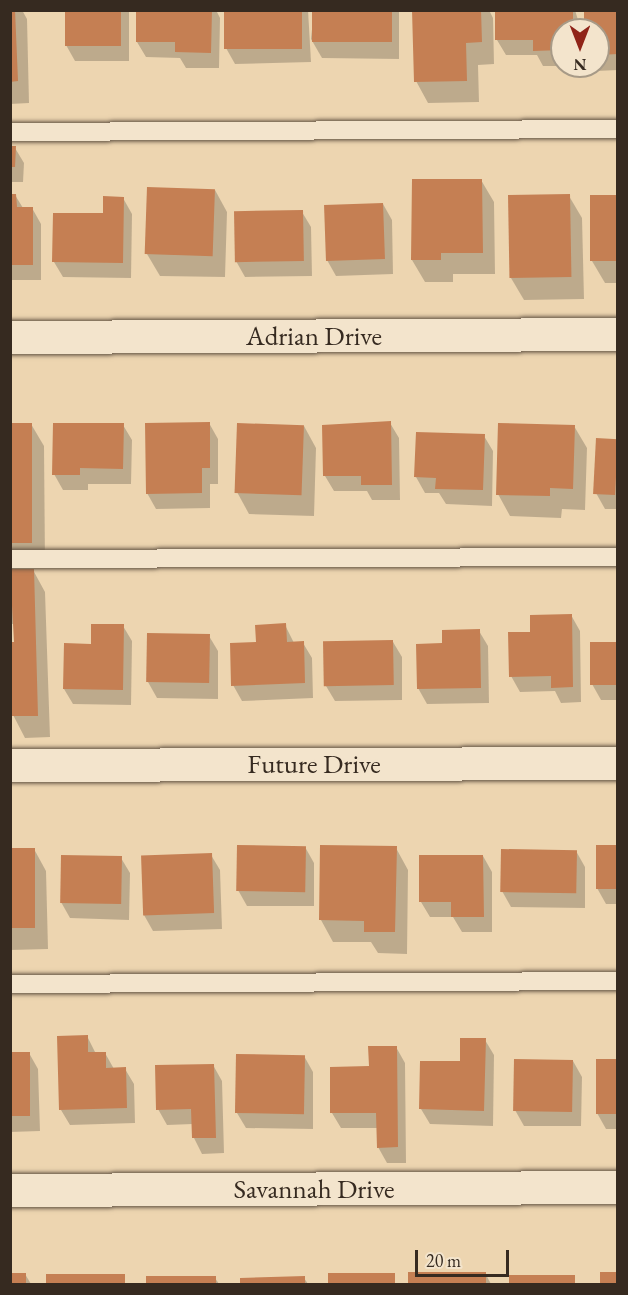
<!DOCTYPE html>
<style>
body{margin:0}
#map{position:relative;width:628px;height:1295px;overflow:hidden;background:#edd5b0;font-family:"EB Garamond",serif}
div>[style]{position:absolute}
.shadow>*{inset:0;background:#0003;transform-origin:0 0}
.building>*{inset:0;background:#c57f53;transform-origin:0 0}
.roads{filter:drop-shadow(0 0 2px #645544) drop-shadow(0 0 2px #645544)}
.lane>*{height:18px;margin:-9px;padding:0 9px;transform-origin:9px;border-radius:9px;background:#f3e4cc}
.street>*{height:33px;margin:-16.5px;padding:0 16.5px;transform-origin:16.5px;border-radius:16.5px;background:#f3e4cc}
span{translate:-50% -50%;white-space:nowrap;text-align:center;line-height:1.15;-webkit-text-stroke:4.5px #f3e4cc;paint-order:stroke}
.street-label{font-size:27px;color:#362a20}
.frame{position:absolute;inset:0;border:12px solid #362a20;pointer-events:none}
.north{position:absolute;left:550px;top:18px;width:60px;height:60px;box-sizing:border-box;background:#f3e4cc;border:2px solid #a79a87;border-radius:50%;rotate:180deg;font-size:16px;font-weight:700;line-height:24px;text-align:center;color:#362a20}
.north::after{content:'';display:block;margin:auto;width:21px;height:27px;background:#8f2418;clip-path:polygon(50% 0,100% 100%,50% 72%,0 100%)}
.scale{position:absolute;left:415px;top:1250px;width:94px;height:27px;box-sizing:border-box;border:3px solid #362a20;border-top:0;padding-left:8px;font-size:18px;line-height:21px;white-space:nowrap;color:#362a20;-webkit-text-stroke:4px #f3e4cc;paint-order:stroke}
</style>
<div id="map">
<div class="shadow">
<i style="clip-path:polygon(10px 10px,22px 10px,27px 19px,29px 103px,10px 104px)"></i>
<i style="clip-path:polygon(66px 10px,129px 10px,129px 61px,75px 61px,66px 45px)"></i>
<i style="clip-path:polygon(138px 10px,216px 10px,220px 18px,219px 68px,186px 68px,180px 58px,146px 57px,137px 42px)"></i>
<i style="clip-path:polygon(225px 10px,308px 10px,311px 62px,235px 64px,226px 48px)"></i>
<i style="clip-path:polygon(314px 10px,399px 10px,399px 59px,322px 58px,311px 39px)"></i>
<i style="clip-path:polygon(414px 10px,489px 10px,493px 18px,494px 64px,478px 65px,479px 102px,428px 103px,416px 81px)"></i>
<i style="clip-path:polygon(496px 10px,575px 10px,581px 30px,562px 30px,562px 66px,543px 66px,537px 55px,506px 55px,497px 40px)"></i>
<i style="clip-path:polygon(618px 10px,618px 70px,596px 71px,598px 30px,586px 30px)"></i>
<i style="clip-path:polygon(10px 148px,15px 148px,24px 163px,23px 182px,10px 182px)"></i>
<i style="clip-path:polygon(481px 180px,494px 202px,495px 274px,453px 274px,453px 282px,425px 282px,412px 260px)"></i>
<i style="clip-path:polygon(215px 190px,227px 212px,225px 277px,160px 276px,147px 254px)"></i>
<i style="clip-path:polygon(10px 195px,15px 195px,23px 208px,32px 208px,41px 224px,41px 280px,10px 280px)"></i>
<i style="clip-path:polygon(569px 196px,582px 218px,584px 299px,524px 300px,511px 278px)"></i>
<i style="clip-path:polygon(618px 197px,618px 283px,605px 283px,592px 261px)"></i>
<i style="clip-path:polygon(123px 198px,132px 214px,131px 278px,63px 277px,54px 262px)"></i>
<i style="clip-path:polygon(383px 204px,392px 220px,393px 274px,336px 276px,327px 260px)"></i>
<i style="clip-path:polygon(302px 212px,311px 227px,312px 276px,245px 277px,236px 261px)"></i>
<i style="clip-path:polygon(209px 423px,218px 439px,218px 484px,210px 484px,210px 508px,156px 509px,147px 493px)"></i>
<i style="clip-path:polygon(390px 423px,399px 438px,400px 500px,372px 500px,367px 491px,334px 491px,325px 476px)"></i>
<i style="clip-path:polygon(10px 424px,31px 424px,44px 446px,45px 564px,10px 564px)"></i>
<i style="clip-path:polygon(123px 425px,132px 440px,131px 484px,88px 484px,88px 490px,63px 490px,54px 474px)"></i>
<i style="clip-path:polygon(304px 426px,316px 448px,314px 516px,249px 514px,237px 492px)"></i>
<i style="clip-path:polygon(574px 426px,587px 448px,585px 510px,562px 509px,561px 518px,510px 516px,498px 494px)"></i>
<i style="clip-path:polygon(484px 436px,493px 451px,492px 506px,446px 504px,439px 493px,425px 493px,416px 477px)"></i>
<i style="clip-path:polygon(618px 440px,618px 509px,605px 509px,596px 493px)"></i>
<i style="clip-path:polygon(33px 570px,45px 592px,50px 737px,25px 738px,10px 709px,10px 644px,15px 644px,15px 624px,10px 624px,10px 571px)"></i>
<i style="clip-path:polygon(571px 615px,580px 631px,581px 702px,561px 703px,555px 691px,520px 692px,511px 676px,532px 633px)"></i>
<i style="clip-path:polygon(285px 625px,294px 643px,303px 643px,312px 658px,313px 698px,242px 701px,233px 685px,257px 643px)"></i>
<i style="clip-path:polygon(123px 626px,132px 641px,131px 705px,73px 704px,64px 689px,93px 645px)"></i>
<i style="clip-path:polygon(479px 631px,488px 646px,489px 703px,427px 704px,418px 688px,444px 645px)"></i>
<i style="clip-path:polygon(149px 634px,209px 636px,218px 651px,218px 699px,157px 698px,148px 682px)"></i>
<i style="clip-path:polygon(393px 642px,402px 657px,402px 700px,335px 701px,326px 686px)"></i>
<i style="clip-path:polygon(618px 644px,618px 700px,601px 700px,592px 684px)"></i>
<i style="clip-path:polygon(305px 847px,314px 863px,314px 906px,247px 906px,238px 890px)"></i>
<i style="clip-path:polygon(618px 847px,618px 904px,606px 904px,597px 888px)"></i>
<i style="clip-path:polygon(396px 848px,408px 870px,407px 954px,378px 953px,371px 942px,333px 942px,321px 920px)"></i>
<i style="clip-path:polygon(34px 849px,46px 871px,48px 949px,10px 950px,10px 850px)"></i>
<i style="clip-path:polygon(576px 851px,585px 867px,585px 908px,511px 907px,502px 891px)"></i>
<i style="clip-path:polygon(211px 855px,220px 870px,222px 929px,153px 931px,144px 915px,143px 857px)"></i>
<i style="clip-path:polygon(483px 856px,492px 872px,492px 932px,462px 932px,453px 917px,430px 917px,421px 902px)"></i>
<i style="clip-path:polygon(121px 858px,130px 873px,129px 920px,70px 918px,61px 902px)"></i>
<i style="clip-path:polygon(87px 1036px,96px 1054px,105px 1053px,114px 1069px,125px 1069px,134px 1084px,135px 1123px,70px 1125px,61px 1110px)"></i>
<i style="clip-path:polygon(485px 1040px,494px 1055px,493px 1126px,430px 1124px,421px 1109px)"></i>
<i style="clip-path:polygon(396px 1047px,405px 1063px,406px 1163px,387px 1163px,378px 1147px,378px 1128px,341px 1128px,332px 1113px,370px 1067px)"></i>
<i style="clip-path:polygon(29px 1053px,38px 1069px,40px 1131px,10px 1132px,10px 1054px)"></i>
<i style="clip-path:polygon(304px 1056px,313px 1072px,313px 1129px,246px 1128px,237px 1113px)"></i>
<i style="clip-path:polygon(573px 1061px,582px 1077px,581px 1126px,524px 1126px,515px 1110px)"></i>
<i style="clip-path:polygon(618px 1061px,618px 1129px,606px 1129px,597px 1113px)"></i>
<i style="clip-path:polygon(213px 1065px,222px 1081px,224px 1153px,202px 1154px,194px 1138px,193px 1124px,167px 1125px,158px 1109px)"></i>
<i style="clip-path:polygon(485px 1273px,491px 1284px,410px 1284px,410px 1275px)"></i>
<i style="clip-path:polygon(25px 1274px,31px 1284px,10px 1284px,10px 1275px)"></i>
<i style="left:329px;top:1275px;width:65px;height:9px"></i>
<i style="left:47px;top:1276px;width:77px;height:8px"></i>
<i style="left:510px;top:1276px;width:64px;height:8px"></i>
<i style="clip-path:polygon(215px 1278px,219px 1284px,148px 1284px,148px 1279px)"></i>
<i style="clip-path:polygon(304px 1278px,308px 1284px,241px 1284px,241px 1279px)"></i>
</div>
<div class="building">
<i style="clip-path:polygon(10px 10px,15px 10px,18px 81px,10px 82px)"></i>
<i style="left:65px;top:10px;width:56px;height:36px"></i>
<i style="clip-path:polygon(136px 10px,212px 10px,211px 53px,175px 52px,175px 42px,136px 42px)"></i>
<i style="left:224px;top:10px;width:78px;height:39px"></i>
<i style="left:312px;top:10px;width:80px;height:32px"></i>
<i style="clip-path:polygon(412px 10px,481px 10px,482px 42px,466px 43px,467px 81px,414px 82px)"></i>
<i style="clip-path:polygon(495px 10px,573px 10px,573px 30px,562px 30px,562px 50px,533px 51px,533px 40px,495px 40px)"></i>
<i style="clip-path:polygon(584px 10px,618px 10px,618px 54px,598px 55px,598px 30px,584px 30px)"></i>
<i style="clip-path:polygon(10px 146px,16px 146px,15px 167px,10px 167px)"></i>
<i style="clip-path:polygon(412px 179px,482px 179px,483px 253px,441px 253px,441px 260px,411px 260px)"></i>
<i style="left:147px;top:187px;width:68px;height:67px;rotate:2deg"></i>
<i style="clip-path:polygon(10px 194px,16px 194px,17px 207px,33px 207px,33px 265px,10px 265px)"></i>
<i style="left:570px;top:194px;width:83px;height:62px;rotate:89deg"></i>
<i style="left:618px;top:195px;width:66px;height:28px;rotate:90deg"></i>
<i style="clip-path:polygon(103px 196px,124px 197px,123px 263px,52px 262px,53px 213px,103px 213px)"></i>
<i style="left:383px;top:203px;width:56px;height:59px;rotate:88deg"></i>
<i style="left:303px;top:210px;width:51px;height:69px;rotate:89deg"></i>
<i style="clip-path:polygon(391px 421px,392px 485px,361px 485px,361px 476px,323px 476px,322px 425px)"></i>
<i style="clip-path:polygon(210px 422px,210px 468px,202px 468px,202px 493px,146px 494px,145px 423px)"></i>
<i style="left:10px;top:423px;width:22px;height:120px"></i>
<i style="clip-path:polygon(53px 423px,124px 423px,123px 469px,80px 468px,80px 475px,52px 475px)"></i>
<i style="left:237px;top:423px;width:67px;height:70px;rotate:2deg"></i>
<i style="clip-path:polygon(498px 423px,575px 425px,573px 489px,550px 488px,550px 496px,496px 495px)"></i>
<i style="clip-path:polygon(416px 432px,485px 434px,483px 490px,435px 489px,436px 478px,414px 477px)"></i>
<i style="left:596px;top:438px;width:22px;height:56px;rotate:3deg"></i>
<i style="clip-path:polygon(10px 569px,34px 569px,38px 716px,11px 716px,10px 642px,14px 642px)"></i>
<i style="clip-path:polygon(572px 614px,573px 687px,551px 688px,551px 676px,509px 677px,508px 632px,530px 632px,530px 615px)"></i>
<i style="clip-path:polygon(286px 623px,287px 642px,304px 641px,305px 683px,231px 686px,230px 643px,256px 642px,255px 625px)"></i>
<i style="clip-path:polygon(91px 624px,124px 624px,123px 690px,63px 689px,64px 643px,91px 644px)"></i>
<i style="clip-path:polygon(480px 629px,481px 688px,417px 689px,416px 644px,442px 643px,442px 630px)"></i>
<i style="left:147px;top:633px;width:63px;height:49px;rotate:1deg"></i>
<i style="left:393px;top:640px;width:45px;height:70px;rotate:89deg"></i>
<i style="left:590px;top:642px;width:28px;height:43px"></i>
<i style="left:237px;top:845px;width:69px;height:46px;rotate:1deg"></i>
<i style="clip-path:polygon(320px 845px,397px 846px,395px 932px,364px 932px,364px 921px,319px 920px)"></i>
<i style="left:596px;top:845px;width:22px;height:44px"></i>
<i style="left:10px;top:848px;width:25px;height:80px"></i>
<i style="left:501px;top:849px;width:76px;height:43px;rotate:1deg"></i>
<i style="left:212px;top:853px;width:60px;height:71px;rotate:88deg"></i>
<i style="left:61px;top:855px;width:61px;height:48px;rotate:1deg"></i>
<i style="clip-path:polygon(419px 855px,483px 855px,484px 917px,451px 917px,451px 902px,419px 902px)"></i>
<i style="clip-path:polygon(88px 1035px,88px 1052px,106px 1052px,106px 1068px,126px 1067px,127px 1108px,59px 1110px,57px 1036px)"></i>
<i style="clip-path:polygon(460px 1038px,486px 1038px,484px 1111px,419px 1109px,420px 1061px,460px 1061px)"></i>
<i style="clip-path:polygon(368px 1046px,397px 1046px,398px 1147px,377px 1148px,376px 1113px,330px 1113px,330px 1067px,369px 1066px)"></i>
<i style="left:10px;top:1052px;width:20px;height:64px"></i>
<i style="left:236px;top:1054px;width:69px;height:59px;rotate:1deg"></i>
<i style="left:514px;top:1059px;width:59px;height:52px;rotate:1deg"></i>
<i style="left:596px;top:1059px;width:22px;height:55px"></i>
<i style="clip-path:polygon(214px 1064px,216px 1138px,192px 1138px,191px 1109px,156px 1110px,155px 1065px)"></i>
<i style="left:486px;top:1272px;width:12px;height:78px;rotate:90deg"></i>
<i style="left:600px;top:1272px;width:18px;height:12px"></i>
<i style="left:10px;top:1273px;width:16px;height:11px"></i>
<i style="left:395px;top:1273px;width:11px;height:67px;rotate:90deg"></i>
<i style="left:125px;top:1274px;width:10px;height:79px;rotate:90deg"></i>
<i style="left:509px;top:1275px;width:66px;height:9px"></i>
<i style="left:216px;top:1276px;width:8px;height:70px;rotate:90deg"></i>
<i style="clip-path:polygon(305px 1276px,305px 1284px,240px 1284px,240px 1278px)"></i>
</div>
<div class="roads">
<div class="lane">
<i style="left:10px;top:132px;width:608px;rotate:-0.28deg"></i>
<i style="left:10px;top:559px;width:608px;rotate:-0.19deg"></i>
<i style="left:10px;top:984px;width:608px;rotate:-0.28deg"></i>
</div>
<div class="street">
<i style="left:10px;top:337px;width:608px;rotate:-0.28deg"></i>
<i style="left:10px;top:765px;width:608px;rotate:-0.19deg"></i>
<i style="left:10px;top:1190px;width:608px;rotate:-0.28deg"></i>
</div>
</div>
<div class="street-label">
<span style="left:314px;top:336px">Adrian Drive</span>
<span style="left:314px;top:764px">Future Drive</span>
<span style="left:314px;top:1189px">Savannah Drive</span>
</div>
<div class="frame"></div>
<div class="north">N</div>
<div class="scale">20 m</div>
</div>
